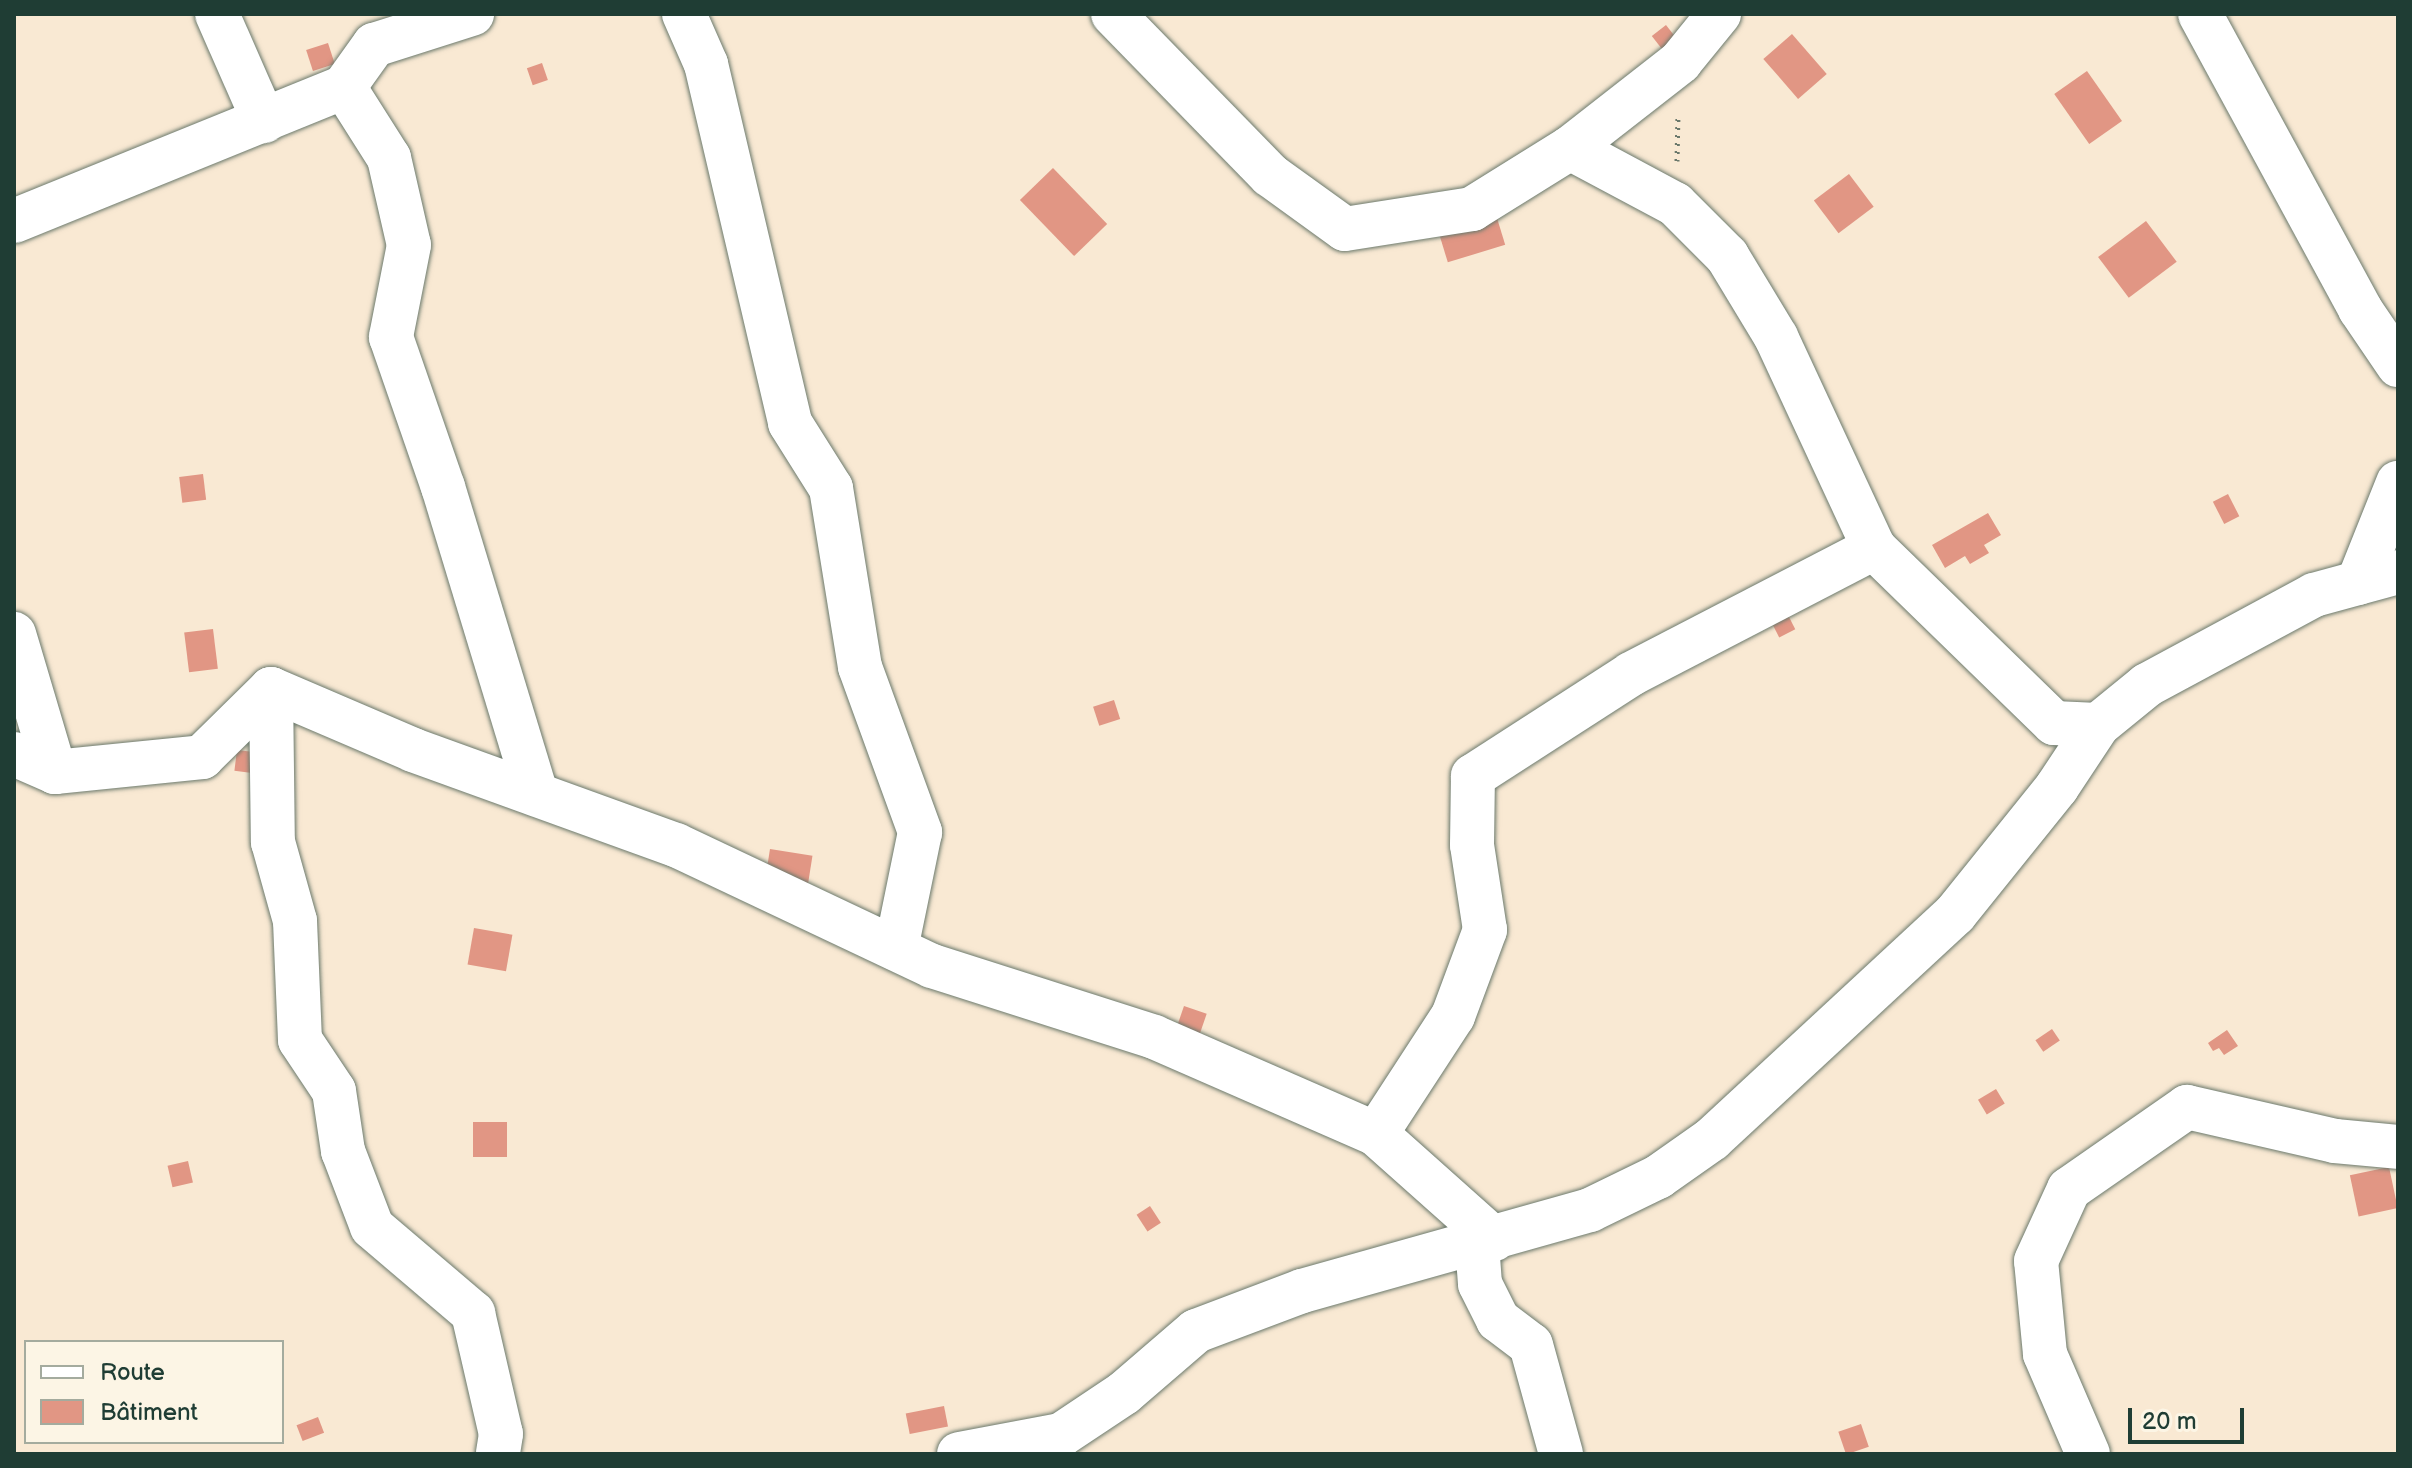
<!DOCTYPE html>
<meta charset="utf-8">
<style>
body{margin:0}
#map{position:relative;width:2412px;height:1468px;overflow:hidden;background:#f9e9d3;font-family:"Balsamiq Sans",sans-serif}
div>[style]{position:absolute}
.building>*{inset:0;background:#e19684;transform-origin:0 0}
.path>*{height:5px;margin-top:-2.5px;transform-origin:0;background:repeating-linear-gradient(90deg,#6b796c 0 2px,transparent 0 8px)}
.roads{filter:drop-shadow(0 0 2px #6b796c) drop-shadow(0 0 2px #6b796c)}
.minor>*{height:44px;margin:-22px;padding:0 22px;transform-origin:22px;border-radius:22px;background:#fff}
span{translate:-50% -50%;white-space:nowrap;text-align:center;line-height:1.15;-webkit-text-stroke:6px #fcf5e5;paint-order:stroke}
.frame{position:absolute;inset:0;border:16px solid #1f3d34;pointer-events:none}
.legend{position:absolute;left:24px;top:1340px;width:260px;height:104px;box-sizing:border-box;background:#fcf5e5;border:2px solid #a4ab9e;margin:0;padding:10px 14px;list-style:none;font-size:24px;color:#1f3d34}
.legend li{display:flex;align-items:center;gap:16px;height:40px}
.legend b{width:40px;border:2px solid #a4ab9e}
.scale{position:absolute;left:2128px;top:1408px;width:116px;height:36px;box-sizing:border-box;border:4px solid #1f3d34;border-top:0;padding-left:10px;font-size:24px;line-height:28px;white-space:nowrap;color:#1f3d34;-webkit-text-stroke:6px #fcf5e5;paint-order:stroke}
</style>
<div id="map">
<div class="building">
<i style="left:1666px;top:25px;width:31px;height:18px;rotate:52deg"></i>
<i style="left:1792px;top:34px;width:53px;height:38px;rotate:49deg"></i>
<i style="left:328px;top:43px;width:22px;height:23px;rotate:72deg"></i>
<i style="left:542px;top:63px;width:18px;height:16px;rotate:71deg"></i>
<i style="left:2087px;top:71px;width:61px;height:40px;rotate:55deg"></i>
<i style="left:1053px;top:168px;width:78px;height:46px;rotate:46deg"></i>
<i style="left:1849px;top:174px;width:41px;height:44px;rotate:53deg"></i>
<i style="left:1497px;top:218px;width:28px;height:60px;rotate:73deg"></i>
<i style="left:2146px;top:221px;width:51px;height:60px;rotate:53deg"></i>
<i style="left:203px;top:474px;width:26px;height:24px;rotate:83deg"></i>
<i style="left:2228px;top:494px;width:25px;height:17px;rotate:63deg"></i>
<i style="clip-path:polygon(1988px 513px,2001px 535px,1984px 545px,1989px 553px,1970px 564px,1965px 556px,1945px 568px,1932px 545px)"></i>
<i style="left:1788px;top:615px;width:16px;height:18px;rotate:63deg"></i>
<i style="left:213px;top:629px;width:40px;height:29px;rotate:83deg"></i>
<i style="left:1114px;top:700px;width:20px;height:22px;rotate:72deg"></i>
<i style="left:237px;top:750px;width:25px;height:21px;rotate:7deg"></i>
<i style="left:770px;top:849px;width:43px;height:28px;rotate:9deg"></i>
<i style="left:474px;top:928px;width:39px;height:37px;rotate:10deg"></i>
<i style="left:1184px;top:1006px;width:24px;height:34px;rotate:19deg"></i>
<i style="left:2052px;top:1029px;width:14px;height:20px;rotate:56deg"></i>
<i style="clip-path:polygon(2227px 1030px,2238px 1046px,2224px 1055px,2219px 1048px,2213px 1051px,2208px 1043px)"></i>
<i style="left:1996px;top:1089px;width:17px;height:21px;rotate:59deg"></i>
<i style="left:473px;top:1122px;width:34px;height:35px"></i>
<i style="left:188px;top:1161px;width:22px;height:21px;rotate:77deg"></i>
<i style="left:2389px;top:1167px;width:42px;height:40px;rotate:78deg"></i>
<i style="left:1150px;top:1206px;width:20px;height:16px;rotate:57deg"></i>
<i style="left:944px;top:1406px;width:21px;height:39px;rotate:79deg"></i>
<i style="left:318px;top:1417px;width:17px;height:23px;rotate:69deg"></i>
<i style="left:1861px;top:1424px;width:24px;height:24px;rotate:71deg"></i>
</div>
<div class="path">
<i style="left:1677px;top:161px;width:46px;rotate:-88.8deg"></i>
</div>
<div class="roads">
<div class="minor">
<i style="left:217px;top:14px;width:117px;rotate:66.3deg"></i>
<i style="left:684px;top:14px;width:55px;rotate:66.3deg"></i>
<i style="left:706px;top:64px;width:369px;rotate:76.8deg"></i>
<i style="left:790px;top:423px;width:77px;rotate:57.8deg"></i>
<i style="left:831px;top:488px;width:181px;rotate:80.8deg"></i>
<i style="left:860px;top:667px;width:176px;rotate:70deg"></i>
<i style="left:920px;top:832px;width:119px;rotate:101.6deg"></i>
<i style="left:1113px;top:14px;width:225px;rotate:45.7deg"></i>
<i style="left:1270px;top:175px;width:92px;rotate:35.8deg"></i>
<i style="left:1345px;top:229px;width:129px;rotate:-8.9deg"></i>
<i style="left:1472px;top:209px;width:115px;rotate:-31.9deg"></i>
<i style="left:1570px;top:148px;width:140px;rotate:-38deg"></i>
<i style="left:1680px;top:62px;width:62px;rotate:-50.9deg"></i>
<i style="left:2200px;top:14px;width:336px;rotate:61.5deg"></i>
<i style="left:2360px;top:309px;width:68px;rotate:55.8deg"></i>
<i style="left:344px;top:87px;width:84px;rotate:57.6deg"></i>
<i style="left:389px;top:158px;width:89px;rotate:77.1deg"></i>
<i style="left:409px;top:245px;width:94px;rotate:101.1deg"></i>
<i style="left:391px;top:337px;width:159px;rotate:70.9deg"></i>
<i style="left:443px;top:487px;width:321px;rotate:73.1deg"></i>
<i style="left:1570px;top:148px;width:119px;rotate:28.1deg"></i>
<i style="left:1675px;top:204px;width:74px;rotate:45deg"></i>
<i style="left:1727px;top:256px;width:95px;rotate:58.8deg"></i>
<i style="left:1776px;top:337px;width:233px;rotate:65.1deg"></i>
<i style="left:1874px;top:548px;width:251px;rotate:44.2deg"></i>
<i style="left:2054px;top:723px;width:44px;rotate:2.6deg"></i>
<i style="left:14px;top:221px;width:356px;rotate:-22.1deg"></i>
<i style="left:344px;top:87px;width:52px;rotate:-54.5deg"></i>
<i style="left:374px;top:45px;width:103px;rotate:-17.6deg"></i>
<i style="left:2358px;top:583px;width:108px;rotate:-68.2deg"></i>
<i style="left:14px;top:634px;width:144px;rotate:73.5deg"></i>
<i style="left:271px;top:689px;width:153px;rotate:89.3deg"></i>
<i style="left:273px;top:842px;width:82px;rotate:74.4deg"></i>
<i style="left:295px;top:921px;width:119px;rotate:87.6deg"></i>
<i style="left:300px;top:1040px;width:61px;rotate:56.3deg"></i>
<i style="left:334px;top:1091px;width:61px;rotate:81.5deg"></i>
<i style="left:343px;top:1151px;width:81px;rotate:69.1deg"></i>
<i style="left:372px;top:1227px;width:133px;rotate:40.4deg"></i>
<i style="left:473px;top:1313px;width:124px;rotate:77deg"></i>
<i style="left:501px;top:1434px;width:20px;rotate:99deg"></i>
<i style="left:14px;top:754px;width:45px;rotate:23.7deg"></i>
<i style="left:55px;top:772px;width:148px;rotate:-5.8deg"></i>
<i style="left:202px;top:757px;width:97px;rotate:-44.6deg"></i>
<i style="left:271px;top:689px;width:155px;rotate:23.2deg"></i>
<i style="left:413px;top:750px;width:280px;rotate:19.9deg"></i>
<i style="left:676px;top:845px;width:283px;rotate:25.3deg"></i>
<i style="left:932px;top:966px;width:233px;rotate:17.7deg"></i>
<i style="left:1154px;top:1037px;width:242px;rotate:23.6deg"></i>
<i style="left:1376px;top:1134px;width:158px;rotate:41.7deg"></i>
<i style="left:1376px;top:1134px;width:141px;rotate:-56.9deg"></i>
<i style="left:1453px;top:1016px;width:92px;rotate:-69.6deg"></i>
<i style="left:1485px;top:930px;width:86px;rotate:-98.7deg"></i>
<i style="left:1472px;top:845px;width:69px;rotate:-89.2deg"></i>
<i style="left:1473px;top:776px;width:188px;rotate:-32.8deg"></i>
<i style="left:1631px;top:674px;width:274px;rotate:-27.4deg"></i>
<i style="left:1477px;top:1244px;width:40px;rotate:85.7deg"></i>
<i style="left:1480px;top:1284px;width:40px;rotate:63.4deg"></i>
<i style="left:1498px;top:1320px;width:41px;rotate:37.1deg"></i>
<i style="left:1531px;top:1345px;width:113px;rotate:74.6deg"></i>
<i style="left:959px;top:1454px;width:104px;rotate:-10.6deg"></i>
<i style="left:1061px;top:1435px;width:76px;rotate:-33.7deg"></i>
<i style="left:1124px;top:1393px;width:95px;rotate:-40.7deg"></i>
<i style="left:1196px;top:1331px;width:113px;rotate:-20.7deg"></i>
<i style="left:1302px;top:1291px;width:299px;rotate:-15.7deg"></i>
<i style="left:1590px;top:1210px;width:76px;rotate:-25.9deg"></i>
<i style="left:1658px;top:1177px;width:66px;rotate:-35.1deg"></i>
<i style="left:1712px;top:1139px;width:331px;rotate:-42.8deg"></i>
<i style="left:1955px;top:914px;width:163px;rotate:-51.2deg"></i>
<i style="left:2057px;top:787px;width:74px;rotate:-56.5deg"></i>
<i style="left:2098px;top:725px;width:63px;rotate:-39.2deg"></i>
<i style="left:2147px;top:685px;width:190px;rotate:-28.3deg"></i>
<i style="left:2314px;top:595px;width:87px;rotate:-15.3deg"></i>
<i style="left:2088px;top:1454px;width:109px;rotate:-113.3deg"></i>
<i style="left:2045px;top:1354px;width:93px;rotate:-95.5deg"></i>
<i style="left:2036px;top:1261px;width:79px;rotate:-65.4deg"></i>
<i style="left:2069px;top:1189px;width:144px;rotate:-34.8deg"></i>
<i style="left:2187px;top:1107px;width:152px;rotate:12.9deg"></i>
<i style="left:2335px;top:1141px;width:63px;rotate:5.4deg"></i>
</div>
</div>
<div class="frame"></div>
<ul class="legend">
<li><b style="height:10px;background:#fff"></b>Route</li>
<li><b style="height:22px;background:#e19684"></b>Bâtiment</li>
</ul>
<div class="scale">20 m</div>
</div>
